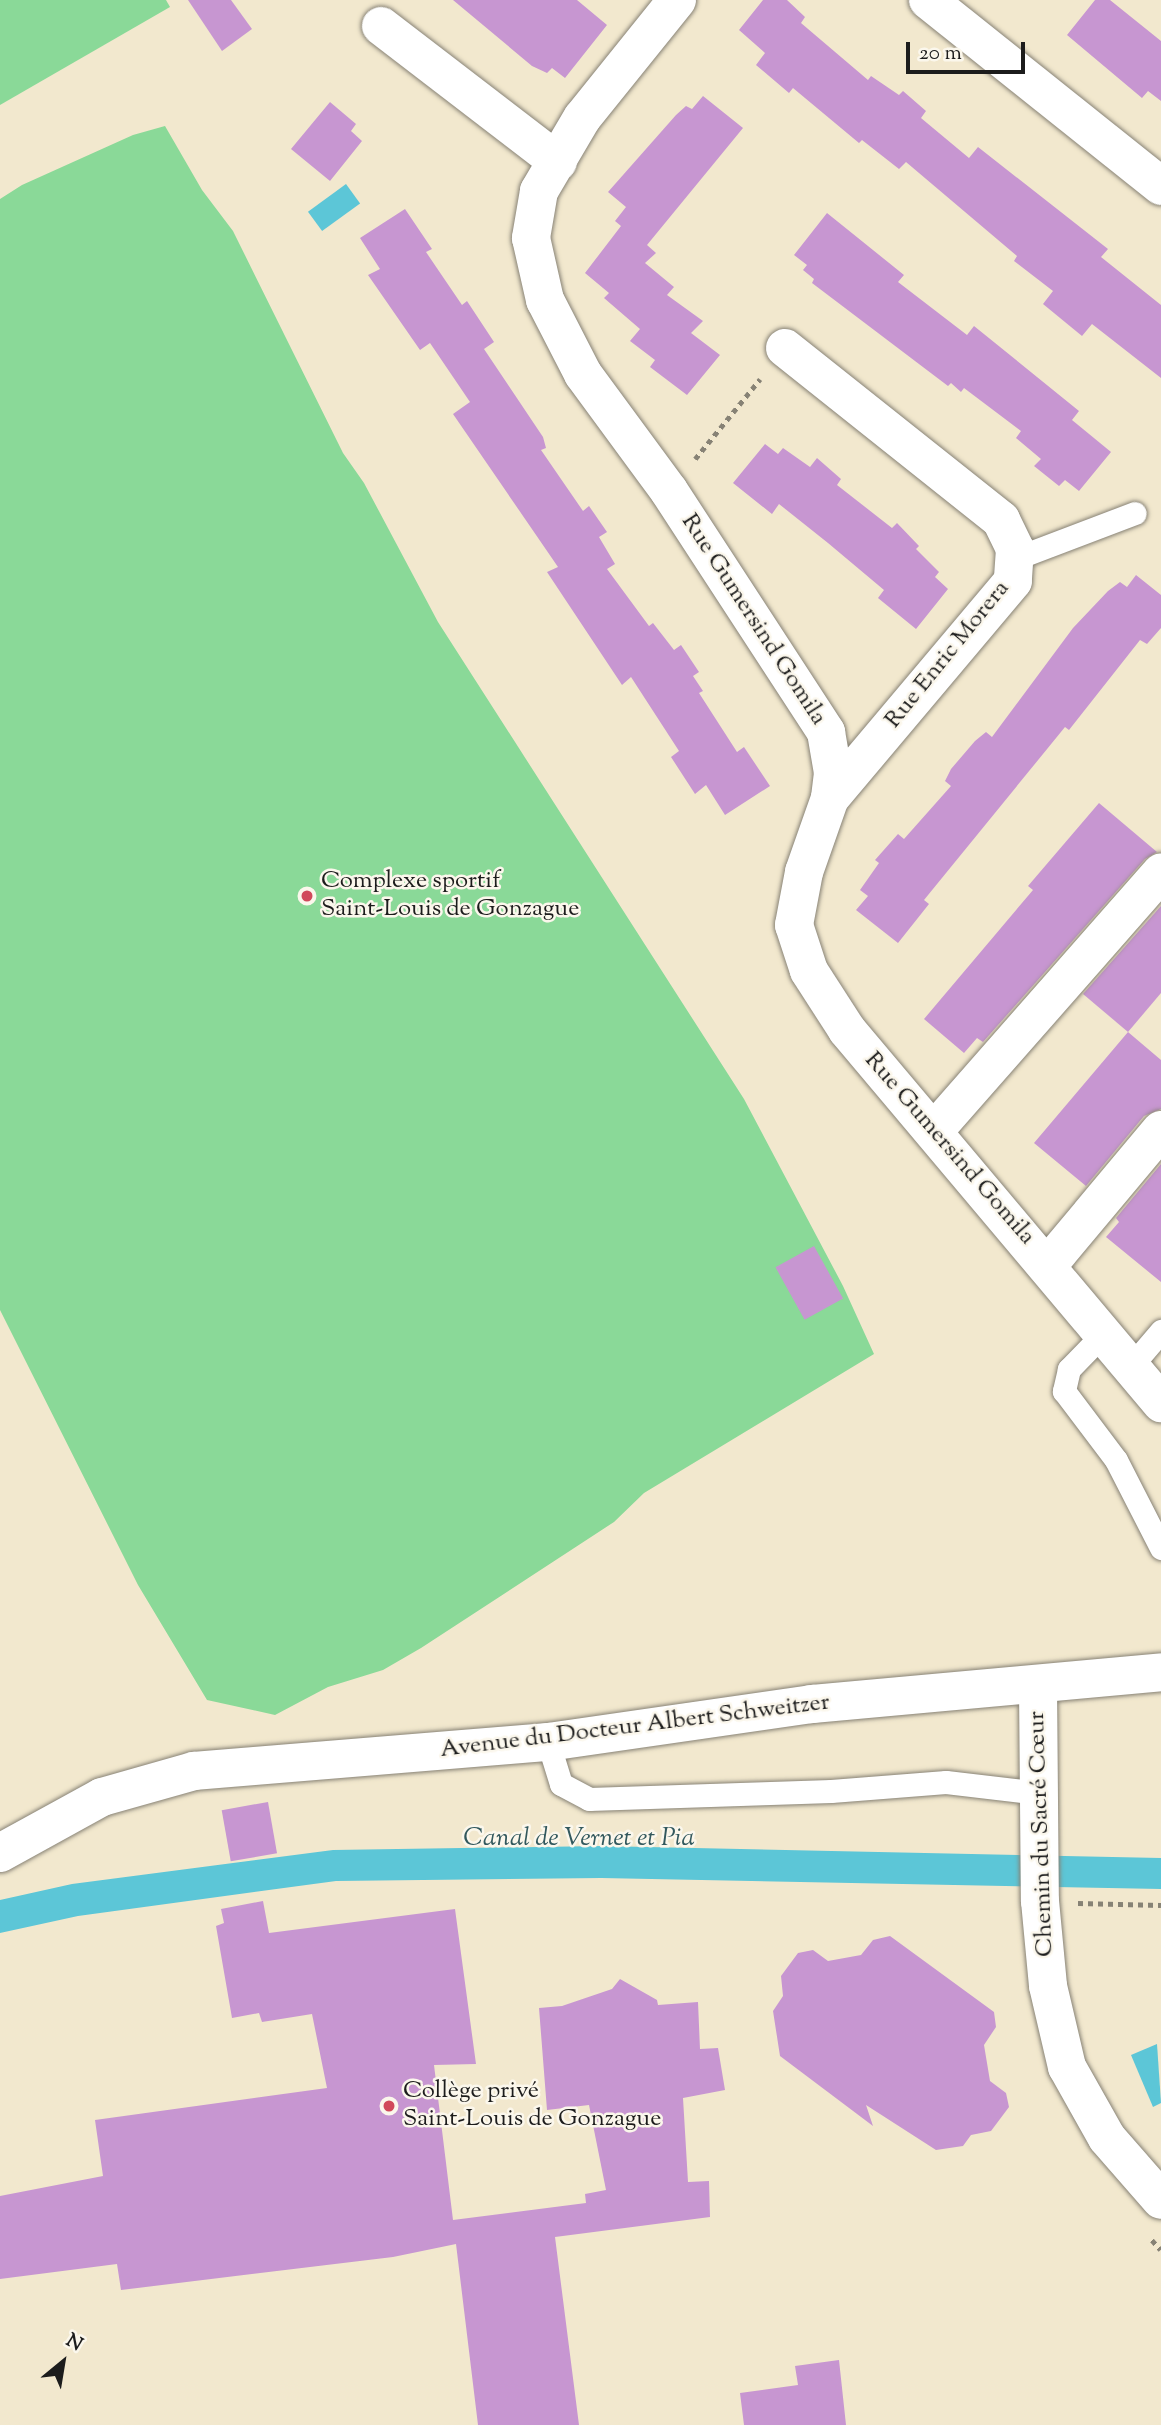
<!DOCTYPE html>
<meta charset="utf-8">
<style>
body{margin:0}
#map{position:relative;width:1161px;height:2425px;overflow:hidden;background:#f2e8ce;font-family:"Sorts Mill Goudy",serif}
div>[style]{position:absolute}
.green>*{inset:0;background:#8ad998}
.water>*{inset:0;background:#5cc6d7;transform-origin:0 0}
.building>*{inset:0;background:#c796d1;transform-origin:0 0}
.path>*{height:4.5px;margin-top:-2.25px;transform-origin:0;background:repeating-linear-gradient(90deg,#878275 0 5px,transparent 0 10px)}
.roads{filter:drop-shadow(0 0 2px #878275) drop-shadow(0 0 2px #878275)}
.lane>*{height:23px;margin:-11.5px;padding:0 11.5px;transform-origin:11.5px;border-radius:11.5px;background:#fff}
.street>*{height:38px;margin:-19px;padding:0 19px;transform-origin:19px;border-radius:19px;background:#fff}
.dots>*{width:19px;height:19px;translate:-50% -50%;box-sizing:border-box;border:4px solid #fbf7ec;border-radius:50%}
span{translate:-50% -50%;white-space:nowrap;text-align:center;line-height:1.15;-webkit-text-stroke:5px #fbf7ec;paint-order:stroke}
.street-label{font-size:24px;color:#1c1c1c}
.poi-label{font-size:24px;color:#1c1c1c}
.left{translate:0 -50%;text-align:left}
.water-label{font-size:26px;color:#32585d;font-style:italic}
.north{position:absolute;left:28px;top:2327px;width:70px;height:70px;-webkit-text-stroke:5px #fbf7ec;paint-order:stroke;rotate:30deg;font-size:19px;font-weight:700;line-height:28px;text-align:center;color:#1c1c1c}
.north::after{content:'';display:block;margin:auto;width:24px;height:32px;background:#1c1c1c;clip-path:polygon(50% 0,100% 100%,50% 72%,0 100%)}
.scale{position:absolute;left:906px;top:42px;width:119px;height:32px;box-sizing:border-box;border:4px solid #1c1c1c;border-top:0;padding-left:9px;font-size:21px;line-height:24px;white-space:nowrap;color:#1c1c1c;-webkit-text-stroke:5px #fbf7ec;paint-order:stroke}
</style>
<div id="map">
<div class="green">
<i style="clip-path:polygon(0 0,166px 0,170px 7px,0 105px)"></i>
<i style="clip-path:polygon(165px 126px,202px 190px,233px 231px,343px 453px,364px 483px,438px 622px,744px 1099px,843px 1286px,874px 1354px,644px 1493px,614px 1522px,421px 1648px,383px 1670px,328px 1687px,275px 1715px,207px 1700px,138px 1585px,0 1310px,0 199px,22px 185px,133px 135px)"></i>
</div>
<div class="water">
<i style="left:346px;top:184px;width:24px;height:47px;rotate:54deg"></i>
<i style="clip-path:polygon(601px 1846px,1161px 1858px,1161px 1889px,601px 1878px,336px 1881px,78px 1916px,0 1933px,0 1900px,72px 1884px,333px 1850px)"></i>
<i style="clip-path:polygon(1157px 2044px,1161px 2103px,1153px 2107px,1131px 2055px)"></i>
</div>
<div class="building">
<i style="clip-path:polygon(188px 0,231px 0,252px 29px,222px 51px)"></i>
<i style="clip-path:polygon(453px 0,577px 0,607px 25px,565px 78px,552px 68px,547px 73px,532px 66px)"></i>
<i style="clip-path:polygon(763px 0,787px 0,805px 17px,801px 23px,868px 80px,871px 76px,899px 95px,903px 91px,926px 111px,921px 118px,969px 158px,978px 147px,1108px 249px,1101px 257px,1161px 305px,1161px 378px,1092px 324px,1082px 336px,1043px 304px,1053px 291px,1014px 261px,1017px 256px,906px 162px,899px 169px,862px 140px,859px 143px,793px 88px,789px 93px,756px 65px,765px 53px,739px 30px)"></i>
<i style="clip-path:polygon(1095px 0,1110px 0,1161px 41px,1161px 101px,1148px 91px,1142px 98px,1067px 35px)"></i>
<i style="clip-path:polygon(703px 96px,743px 128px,647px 245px,656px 253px,645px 263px,674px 287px,667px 295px,703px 321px,691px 333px,720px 355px,687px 395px,650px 367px,655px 360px,630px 341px,640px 329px,604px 298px,609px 293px,585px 273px,621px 226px,615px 221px,626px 207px,608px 192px,676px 115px,686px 106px,692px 109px)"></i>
<i style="clip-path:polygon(330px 102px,356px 124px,351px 131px,362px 141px,330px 181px,291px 149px)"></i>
<i style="clip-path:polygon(405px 209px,432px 249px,426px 252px,445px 280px,462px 305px,467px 301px,494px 342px,484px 349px,543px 437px,546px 448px,541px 450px,583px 511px,589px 506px,607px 532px,599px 537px,615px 564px,607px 569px,649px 626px,653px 623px,674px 650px,681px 645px,699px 672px,693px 676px,703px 691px,699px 693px,737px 752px,744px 747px,770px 786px,725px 815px,706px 785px,695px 794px,671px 757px,679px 751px,631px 677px,622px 685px,547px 572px,558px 567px,453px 414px,470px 402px,430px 343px,420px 350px,368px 275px,380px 269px,360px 238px)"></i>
<i style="clip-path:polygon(827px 213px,904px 275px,898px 282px,967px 335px,974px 326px,1079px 411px,1072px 420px,1111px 452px,1079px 491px,1065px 480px,1059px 486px,1034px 466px,1041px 459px,1016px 438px,1021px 431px,964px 388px,961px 392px,951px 383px,948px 386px,812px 283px,814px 279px,803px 270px,807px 265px,794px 255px)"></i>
<i style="clip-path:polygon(765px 444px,778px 454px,783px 448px,810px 467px,817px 458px,841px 479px,837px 485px,892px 528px,897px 523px,919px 546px,916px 549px,939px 572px,935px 577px,948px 589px,916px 629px,878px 598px,884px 590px,828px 543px,779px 504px,772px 514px,733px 483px)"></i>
<i style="clip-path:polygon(1136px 575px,1161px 595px,1161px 628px,1147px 644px,1140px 640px,1069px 730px,1065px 727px,924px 900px,929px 904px,898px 943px,856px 910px,868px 896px,860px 890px,879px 863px,875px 860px,898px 834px,904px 839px,951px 786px,945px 781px,951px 769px,975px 741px,986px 732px,992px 737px,1073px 628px,1108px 591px,1120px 582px,1127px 587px)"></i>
<i style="clip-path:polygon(1099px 803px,1157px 852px,1145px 859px,983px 1042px,977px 1038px,964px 1053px,924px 1019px,1033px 890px,1028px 886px)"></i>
<i style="clip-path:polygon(1161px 906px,1161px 993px,1128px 1032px,1083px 994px)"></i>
<i style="clip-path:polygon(1128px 1032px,1161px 1060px,1161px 1109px,1144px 1116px,1086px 1186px,1034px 1143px)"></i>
<i style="clip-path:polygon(1161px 1164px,1161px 1282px,1106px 1237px,1119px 1222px,1116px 1218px)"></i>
<i style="left:814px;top:1246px;width:60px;height:44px;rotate:61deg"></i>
<i style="left:268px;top:1802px;width:52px;height:47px;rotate:80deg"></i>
<i style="clip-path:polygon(263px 1901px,269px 1933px,455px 1909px,476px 2064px,434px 2065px,453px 2220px,586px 2203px,585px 2194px,606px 2190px,589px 2105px,547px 2110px,539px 2008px,562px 2006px,612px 1989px,620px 1979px,657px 2000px,658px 2005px,698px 2002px,700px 2049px,718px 2048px,725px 2090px,683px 2098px,688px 2182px,709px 2181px,710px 2217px,555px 2237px,579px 2425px,478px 2425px,456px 2244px,393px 2257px,121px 2290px,117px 2264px,0 2279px,0 2196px,103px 2176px,95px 2120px,327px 2088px,312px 2014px,262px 2022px,259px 2013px,232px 2018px,216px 1926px,224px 1923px,221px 1909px)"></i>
<i style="clip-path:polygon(890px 1936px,994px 2012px,996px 2027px,984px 2045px,990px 2081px,1006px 2093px,1009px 2107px,991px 2131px,971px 2135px,963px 2146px,936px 2150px,866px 2105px,873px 2126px,780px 2056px,773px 2011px,783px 1996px,781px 1976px,798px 1953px,813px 1950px,828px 1961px,861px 1955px,873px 1940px)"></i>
<i style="clip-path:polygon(839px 2360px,846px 2425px,744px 2425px,740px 2393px,798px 2385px,795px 2366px)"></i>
</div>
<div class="path">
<i style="left:695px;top:459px;width:103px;rotate:-50.9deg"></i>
<i style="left:1078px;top:1903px;width:83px;rotate:1.4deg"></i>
<i style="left:1152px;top:2240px;width:13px;rotate:48deg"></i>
</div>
<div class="roads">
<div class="lane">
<i style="left:1014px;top:559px;width:129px;rotate:-20.8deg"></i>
<i style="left:1105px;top:1332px;width:52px;rotate:134.2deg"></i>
<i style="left:1069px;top:1369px;width:23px;rotate:103deg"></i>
<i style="left:1064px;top:1391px;width:86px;rotate:53deg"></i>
<i style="left:1116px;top:1460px;width:99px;rotate:62.9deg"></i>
<i style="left:1132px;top:1365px;width:45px;rotate:-49.5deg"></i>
<i style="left:548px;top:1742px;width:44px;rotate:72.8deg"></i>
<i style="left:561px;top:1784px;width:32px;rotate:28deg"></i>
<i style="left:589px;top:1799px;width:242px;rotate:-1.9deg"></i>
<i style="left:831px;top:1791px;width:115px;rotate:-4.5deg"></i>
<i style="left:946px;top:1782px;width:94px;rotate:6.7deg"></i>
</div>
<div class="street">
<i style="left:677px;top:0;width:151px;rotate:128.8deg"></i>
<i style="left:582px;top:118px;width:85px;rotate:120.5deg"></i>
<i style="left:539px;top:191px;width:48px;rotate:99.7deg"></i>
<i style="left:531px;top:238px;width:64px;rotate:77.3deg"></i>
<i style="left:545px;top:300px;width:83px;rotate:62.8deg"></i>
<i style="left:583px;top:374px;width:145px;rotate:53.7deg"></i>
<i style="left:669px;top:491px;width:288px;rotate:56.9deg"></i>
<i style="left:826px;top:732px;width:42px;rotate:80.3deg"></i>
<i style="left:833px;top:773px;width:25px;rotate:97deg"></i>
<i style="left:830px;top:798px;width:78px;rotate:109.4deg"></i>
<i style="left:804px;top:872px;width:54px;rotate:100.7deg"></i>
<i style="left:794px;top:925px;width:48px;rotate:71.9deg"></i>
<i style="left:809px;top:971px;width:70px;rotate:57.2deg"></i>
<i style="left:847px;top:1030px;width:488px;rotate:49.9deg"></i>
<i style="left:928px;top:0;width:298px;rotate:38.6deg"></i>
<i style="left:381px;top:26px;width:223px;rotate:37.5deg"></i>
<i style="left:785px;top:348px;width:276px;rotate:38.5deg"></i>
<i style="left:1001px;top:520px;width:32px;rotate:64deg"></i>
<i style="left:1015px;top:549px;width:32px;rotate:94deg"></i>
<i style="left:1013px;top:581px;width:284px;rotate:130.1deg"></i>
<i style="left:934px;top:1131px;width:344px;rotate:-48.7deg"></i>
<i style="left:1048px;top:1265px;width:176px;rotate:-50.1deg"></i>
<i style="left:1038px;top:1686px;width:215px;rotate:89.5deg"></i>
<i style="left:1040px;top:1901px;width:85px;rotate:84.6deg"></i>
<i style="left:1048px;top:1986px;width:83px;rotate:76.8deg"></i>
<i style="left:1067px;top:2067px;width:81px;rotate:60.6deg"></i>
<i style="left:1107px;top:2138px;width:82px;rotate:48.9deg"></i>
<i style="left:0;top:1853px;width:116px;rotate:-28.8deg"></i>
<i style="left:102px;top:1797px;width:96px;rotate:-15.8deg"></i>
<i style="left:194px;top:1771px;width:355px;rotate:-4.7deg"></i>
<i style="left:548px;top:1742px;width:267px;rotate:-8.2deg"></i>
<i style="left:812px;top:1704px;width:350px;rotate:-5.2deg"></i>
</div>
</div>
<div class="dots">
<i style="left:307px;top:896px;background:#d1495b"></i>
<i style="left:389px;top:2106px;background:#d1495b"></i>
</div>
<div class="street-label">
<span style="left:753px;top:620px;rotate:57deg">Rue Gumersind Gomila</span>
<span style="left:948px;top:655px;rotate:-51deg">Rue Enric Morera</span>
<span style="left:949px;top:1149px;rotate:49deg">Rue Gumersind Gomila</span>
<span style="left:635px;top:1727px;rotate:-7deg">Avenue du Docteur Albert Schweitzer</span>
<span style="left:1042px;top:1834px;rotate:-92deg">Chemin du Sacré Cœur</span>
</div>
<div class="poi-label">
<span class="left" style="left:321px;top:896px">Complexe sportif<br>Saint-Louis de Gonzague</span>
<span class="left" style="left:403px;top:2106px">Collège privé<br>Saint-Louis de Gonzague</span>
</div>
<div class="water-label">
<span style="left:579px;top:1839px">Canal de Vernet et Pia</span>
</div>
<div class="north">N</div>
<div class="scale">20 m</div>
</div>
